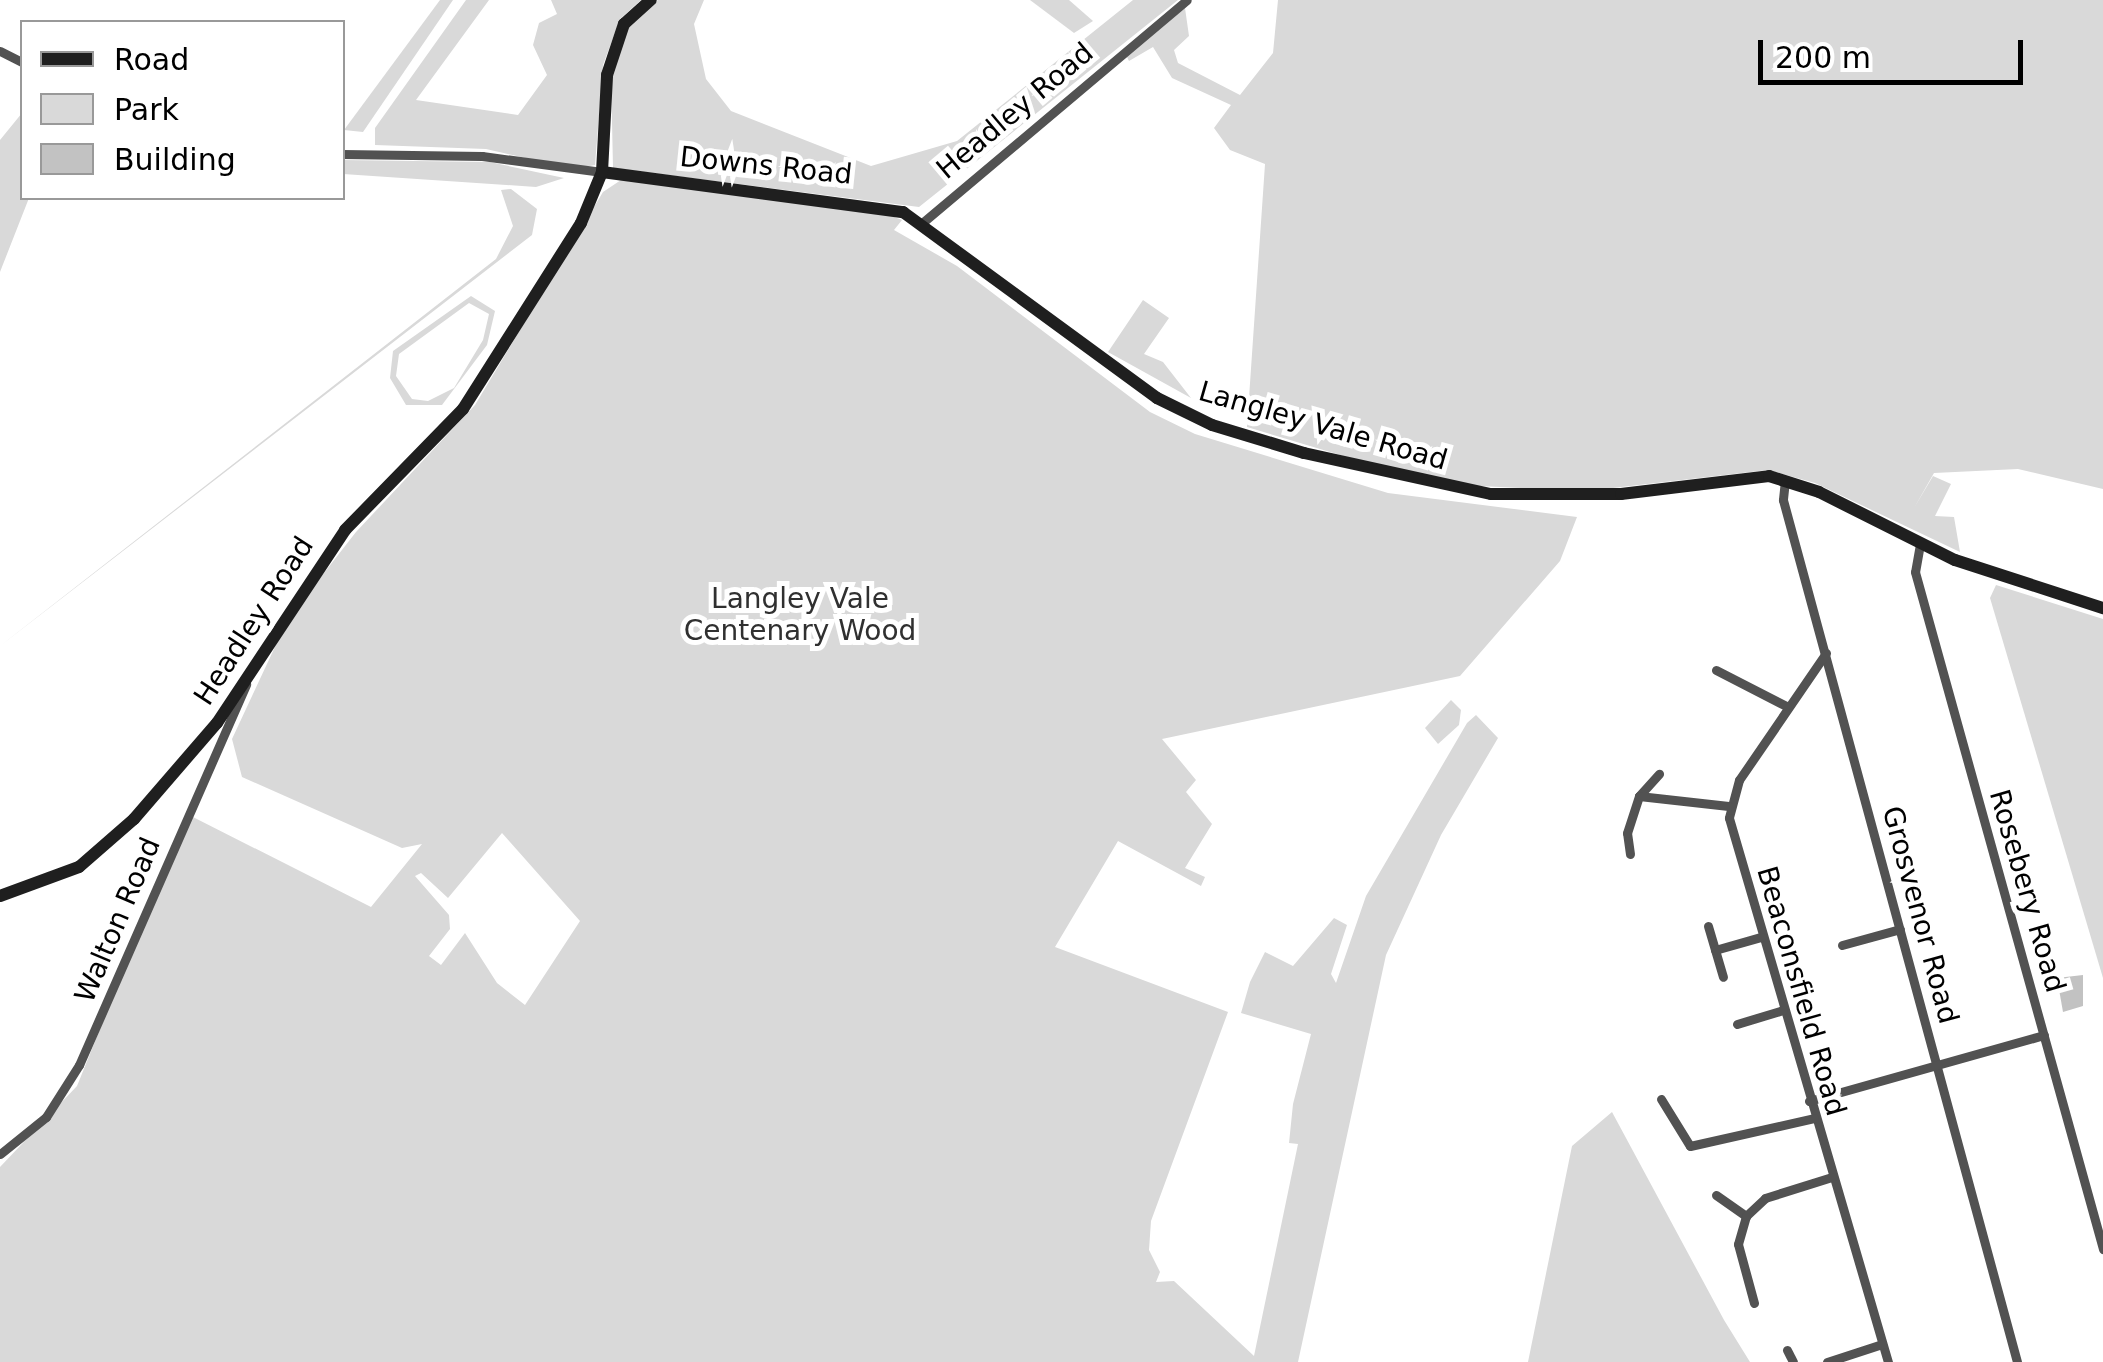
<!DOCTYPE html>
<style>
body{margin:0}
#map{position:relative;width:2103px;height:1362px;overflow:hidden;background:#fff;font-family:"DejaVu Sans",sans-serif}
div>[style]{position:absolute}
.green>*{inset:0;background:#d9d9d9}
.building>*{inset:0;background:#c2c2c2}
.street>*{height:9px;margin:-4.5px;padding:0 4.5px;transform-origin:4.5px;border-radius:4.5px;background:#525252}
.secondary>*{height:12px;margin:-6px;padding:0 6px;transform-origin:6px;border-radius:6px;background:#1f1f1f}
span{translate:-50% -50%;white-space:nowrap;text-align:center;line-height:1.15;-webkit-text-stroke:10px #fff;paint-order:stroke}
.street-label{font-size:28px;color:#000}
.park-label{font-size:28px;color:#303030}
.legend{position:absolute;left:20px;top:20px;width:325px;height:180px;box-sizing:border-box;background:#fff;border:2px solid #999;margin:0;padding:12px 18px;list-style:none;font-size:30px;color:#000}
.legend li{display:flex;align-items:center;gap:20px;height:50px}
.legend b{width:50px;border:2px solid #999}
.scale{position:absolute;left:1758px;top:40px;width:265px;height:45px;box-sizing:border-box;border:5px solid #000;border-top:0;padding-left:12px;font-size:30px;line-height:35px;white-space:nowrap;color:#000;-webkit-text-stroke:8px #fff;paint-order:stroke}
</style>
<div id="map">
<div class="green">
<i style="clip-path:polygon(440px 0,453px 0,363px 132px,344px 130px)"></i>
<i style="clip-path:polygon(466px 0,489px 0,416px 100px,518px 115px,547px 75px,533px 45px,539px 23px,557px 14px,551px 0,641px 0,620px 19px,603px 65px,595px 165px,575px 169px,486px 149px,375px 145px,375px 128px)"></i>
<i style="clip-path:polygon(658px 0,704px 0,694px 24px,706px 79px,731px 111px,871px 166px,957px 141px,1133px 0,1178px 0,919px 207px,613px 168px,611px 77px,628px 26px)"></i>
<i style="clip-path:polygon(1030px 0,1069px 0,1093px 21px,1074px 33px)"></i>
<i style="clip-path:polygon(1278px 0,2103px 0,2103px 489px,2018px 469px,1934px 473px,1914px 508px,1933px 476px,1951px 484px,1935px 516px,1954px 517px,1960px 552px,1815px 483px,1768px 470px,1587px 491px,1437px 484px,1247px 427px,1265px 164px,1230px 150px,1214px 128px,1231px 105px,1172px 78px,1153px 47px,1129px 61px,1126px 55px,1185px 8px,1189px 36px,1174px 50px,1178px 63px,1240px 95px,1273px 53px)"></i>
<i style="clip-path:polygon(22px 113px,22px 198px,29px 198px,0 272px,0 140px)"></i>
<i style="clip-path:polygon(342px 160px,490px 162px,564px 178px,536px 187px,343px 174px)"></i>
<i style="clip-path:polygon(evenodd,621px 180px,871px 208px,902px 220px,894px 230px,957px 266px,1150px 412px,1195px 434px,1388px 493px,1577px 517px,1560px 561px,1460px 676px,1162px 739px,1196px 780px,1186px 792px,1212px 824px,1185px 868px,1205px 877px,1201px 886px,1118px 841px,1055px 947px,1228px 1012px,1151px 1221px,1149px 1250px,1160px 1272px,1156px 1282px,1174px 1281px,1254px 1356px,1298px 1144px,1289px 1143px,1293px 1104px,1311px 1034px,1241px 1013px,1250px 982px,1265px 952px,1293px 966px,1334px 918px,1347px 925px,1331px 974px,1336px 983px,1366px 896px,1467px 723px,1476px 715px,1498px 738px,1441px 835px,1386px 955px,1298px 1362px,0 1362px,0 1167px,77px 1086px,187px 814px,371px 907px,422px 844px,402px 848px,242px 777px,232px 739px,288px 619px,356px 532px,475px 405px,603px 192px,621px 180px,502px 833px,580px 921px,525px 1005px,497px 983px,465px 933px,441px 965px,429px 956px,450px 929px,449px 915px,415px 876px,421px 873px,448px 898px,502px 833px)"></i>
<i style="clip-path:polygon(511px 189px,537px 209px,532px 235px,0 646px,496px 259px,513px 226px,501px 190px)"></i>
<i style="clip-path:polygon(evenodd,471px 296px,495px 311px,487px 345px,442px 405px,406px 405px,390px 378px,393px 351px,471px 296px,469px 303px,489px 314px,483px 340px,454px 388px,428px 401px,412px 399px,396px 376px,399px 354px,469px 303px)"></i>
<i style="clip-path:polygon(1143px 300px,1169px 318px,1144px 354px,1163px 362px,1191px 398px,1108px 352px)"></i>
<i style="clip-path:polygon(1996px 585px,2103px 619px,2103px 978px,1990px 598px)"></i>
<i style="clip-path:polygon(1451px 700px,1461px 710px,1459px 725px,1438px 744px,1425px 728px)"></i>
<i style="clip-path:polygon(1612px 1112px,1724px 1320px,1750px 1362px,1528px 1362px,1572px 1146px)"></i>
</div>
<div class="building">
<i style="clip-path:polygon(2083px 975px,2083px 1006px,2063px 1012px,2057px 978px)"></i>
</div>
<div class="street">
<i style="left:0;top:51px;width:25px;rotate:27deg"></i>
<i style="left:342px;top:154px;width:140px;rotate:0.8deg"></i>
<i style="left:482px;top:156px;width:121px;rotate:7.6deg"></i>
<i style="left:922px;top:223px;width:346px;rotate:-40.1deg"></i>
<i style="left:1785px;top:480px;width:20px;rotate:96deg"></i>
<i style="left:1783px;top:500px;width:893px;rotate:74.81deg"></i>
<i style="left:1920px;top:544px;width:28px;rotate:100deg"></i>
<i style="left:1915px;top:572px;width:703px;rotate:74.48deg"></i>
<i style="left:1826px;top:653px;width:154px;rotate:124.4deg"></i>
<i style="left:1739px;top:780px;width:39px;rotate:105deg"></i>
<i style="left:1729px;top:818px;width:567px;rotate:73.71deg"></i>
<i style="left:1716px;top:670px;width:79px;rotate:27.2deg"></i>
<i style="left:1639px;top:796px;width:30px;rotate:-48deg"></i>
<i style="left:1630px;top:854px;width:21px;rotate:-98deg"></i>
<i style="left:1627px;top:833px;width:39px;rotate:-72deg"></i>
<i style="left:1639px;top:796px;width:90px;rotate:6.4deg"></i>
<i style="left:1708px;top:926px;width:53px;rotate:73.6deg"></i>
<i style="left:1842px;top:945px;width:60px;rotate:-15.4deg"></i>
<i style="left:1715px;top:950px;width:48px;rotate:-15.8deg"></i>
<i style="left:1737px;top:1024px;width:48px;rotate:-16.9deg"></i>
<i style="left:1661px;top:1099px;width:55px;rotate:58.3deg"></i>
<i style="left:1690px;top:1146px;width:127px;rotate:-12.7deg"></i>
<i style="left:1809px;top:1101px;width:244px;rotate:-15.7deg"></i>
<i style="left:0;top:1154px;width:59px;rotate:-38.8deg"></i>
<i style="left:46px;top:1117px;width:62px;rotate:-57.6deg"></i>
<i style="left:79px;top:1065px;width:416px;rotate:-66.3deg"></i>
<i style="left:1716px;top:1195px;width:37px;rotate:35deg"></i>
<i style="left:1754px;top:1303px;width:61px;rotate:-105.2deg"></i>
<i style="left:1738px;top:1244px;width:29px;rotate:-74deg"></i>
<i style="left:1746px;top:1216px;width:26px;rotate:-43deg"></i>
<i style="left:1765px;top:1198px;width:70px;rotate:-17.4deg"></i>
<i style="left:1787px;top:1350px;width:13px;rotate:63deg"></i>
<i style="left:1827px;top:1362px;width:58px;rotate:-18.1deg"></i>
</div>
<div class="secondary">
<i style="left:602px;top:172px;width:304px;rotate:7.6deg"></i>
<i style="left:903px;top:212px;width:315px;rotate:36.2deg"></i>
<i style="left:1157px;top:398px;width:61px;rotate:26.1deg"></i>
<i style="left:1212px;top:425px;width:96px;rotate:16.9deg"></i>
<i style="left:1304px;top:453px;width:191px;rotate:12.4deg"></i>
<i style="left:1491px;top:494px;width:130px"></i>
<i style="left:1621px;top:494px;width:149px;rotate:-6.9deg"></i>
<i style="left:1769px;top:476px;width:52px;rotate:17.7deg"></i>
<i style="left:1819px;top:492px;width:152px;rotate:26.6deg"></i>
<i style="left:1955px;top:560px;width:156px;rotate:18deg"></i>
<i style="left:0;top:896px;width:84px;rotate:-20.2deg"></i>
<i style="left:79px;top:867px;width:73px;rotate:-41.1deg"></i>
<i style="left:134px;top:819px;width:127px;rotate:-49.2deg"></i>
<i style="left:217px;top:723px;width:232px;rotate:-56.4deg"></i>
<i style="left:345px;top:530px;width:169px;rotate:-45.7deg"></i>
<i style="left:463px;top:409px;width:220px;rotate:-57.6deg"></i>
<i style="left:581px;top:223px;width:55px;rotate:-67.6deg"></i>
<i style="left:602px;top:172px;width:97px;rotate:-87deg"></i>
<i style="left:607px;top:75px;width:54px;rotate:-71.6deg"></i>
<i style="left:624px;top:24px;width:36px;rotate:-42deg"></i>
</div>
<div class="street-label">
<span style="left:1015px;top:111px;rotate:-40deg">Headley Road</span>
<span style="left:766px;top:166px;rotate:6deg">Downs Road</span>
<span style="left:1323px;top:426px;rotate:16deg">Langley Vale Road</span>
<span style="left:254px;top:621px;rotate:-57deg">Headley Road</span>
<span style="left:2027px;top:891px;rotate:74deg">Rosebery Road</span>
<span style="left:1920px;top:915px;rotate:75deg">Grosvenor Road</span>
<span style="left:118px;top:920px;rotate:-67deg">Walton Road</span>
<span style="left:1801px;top:991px;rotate:74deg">Beaconsfield Road</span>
</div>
<div class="park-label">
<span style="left:800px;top:615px">Langley Vale<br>Centenary Wood</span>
</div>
<ul class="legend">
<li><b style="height:12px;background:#1f1f1f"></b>Road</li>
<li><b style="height:28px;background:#d9d9d9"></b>Park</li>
<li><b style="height:28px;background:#c2c2c2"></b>Building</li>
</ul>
<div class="scale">200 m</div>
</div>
